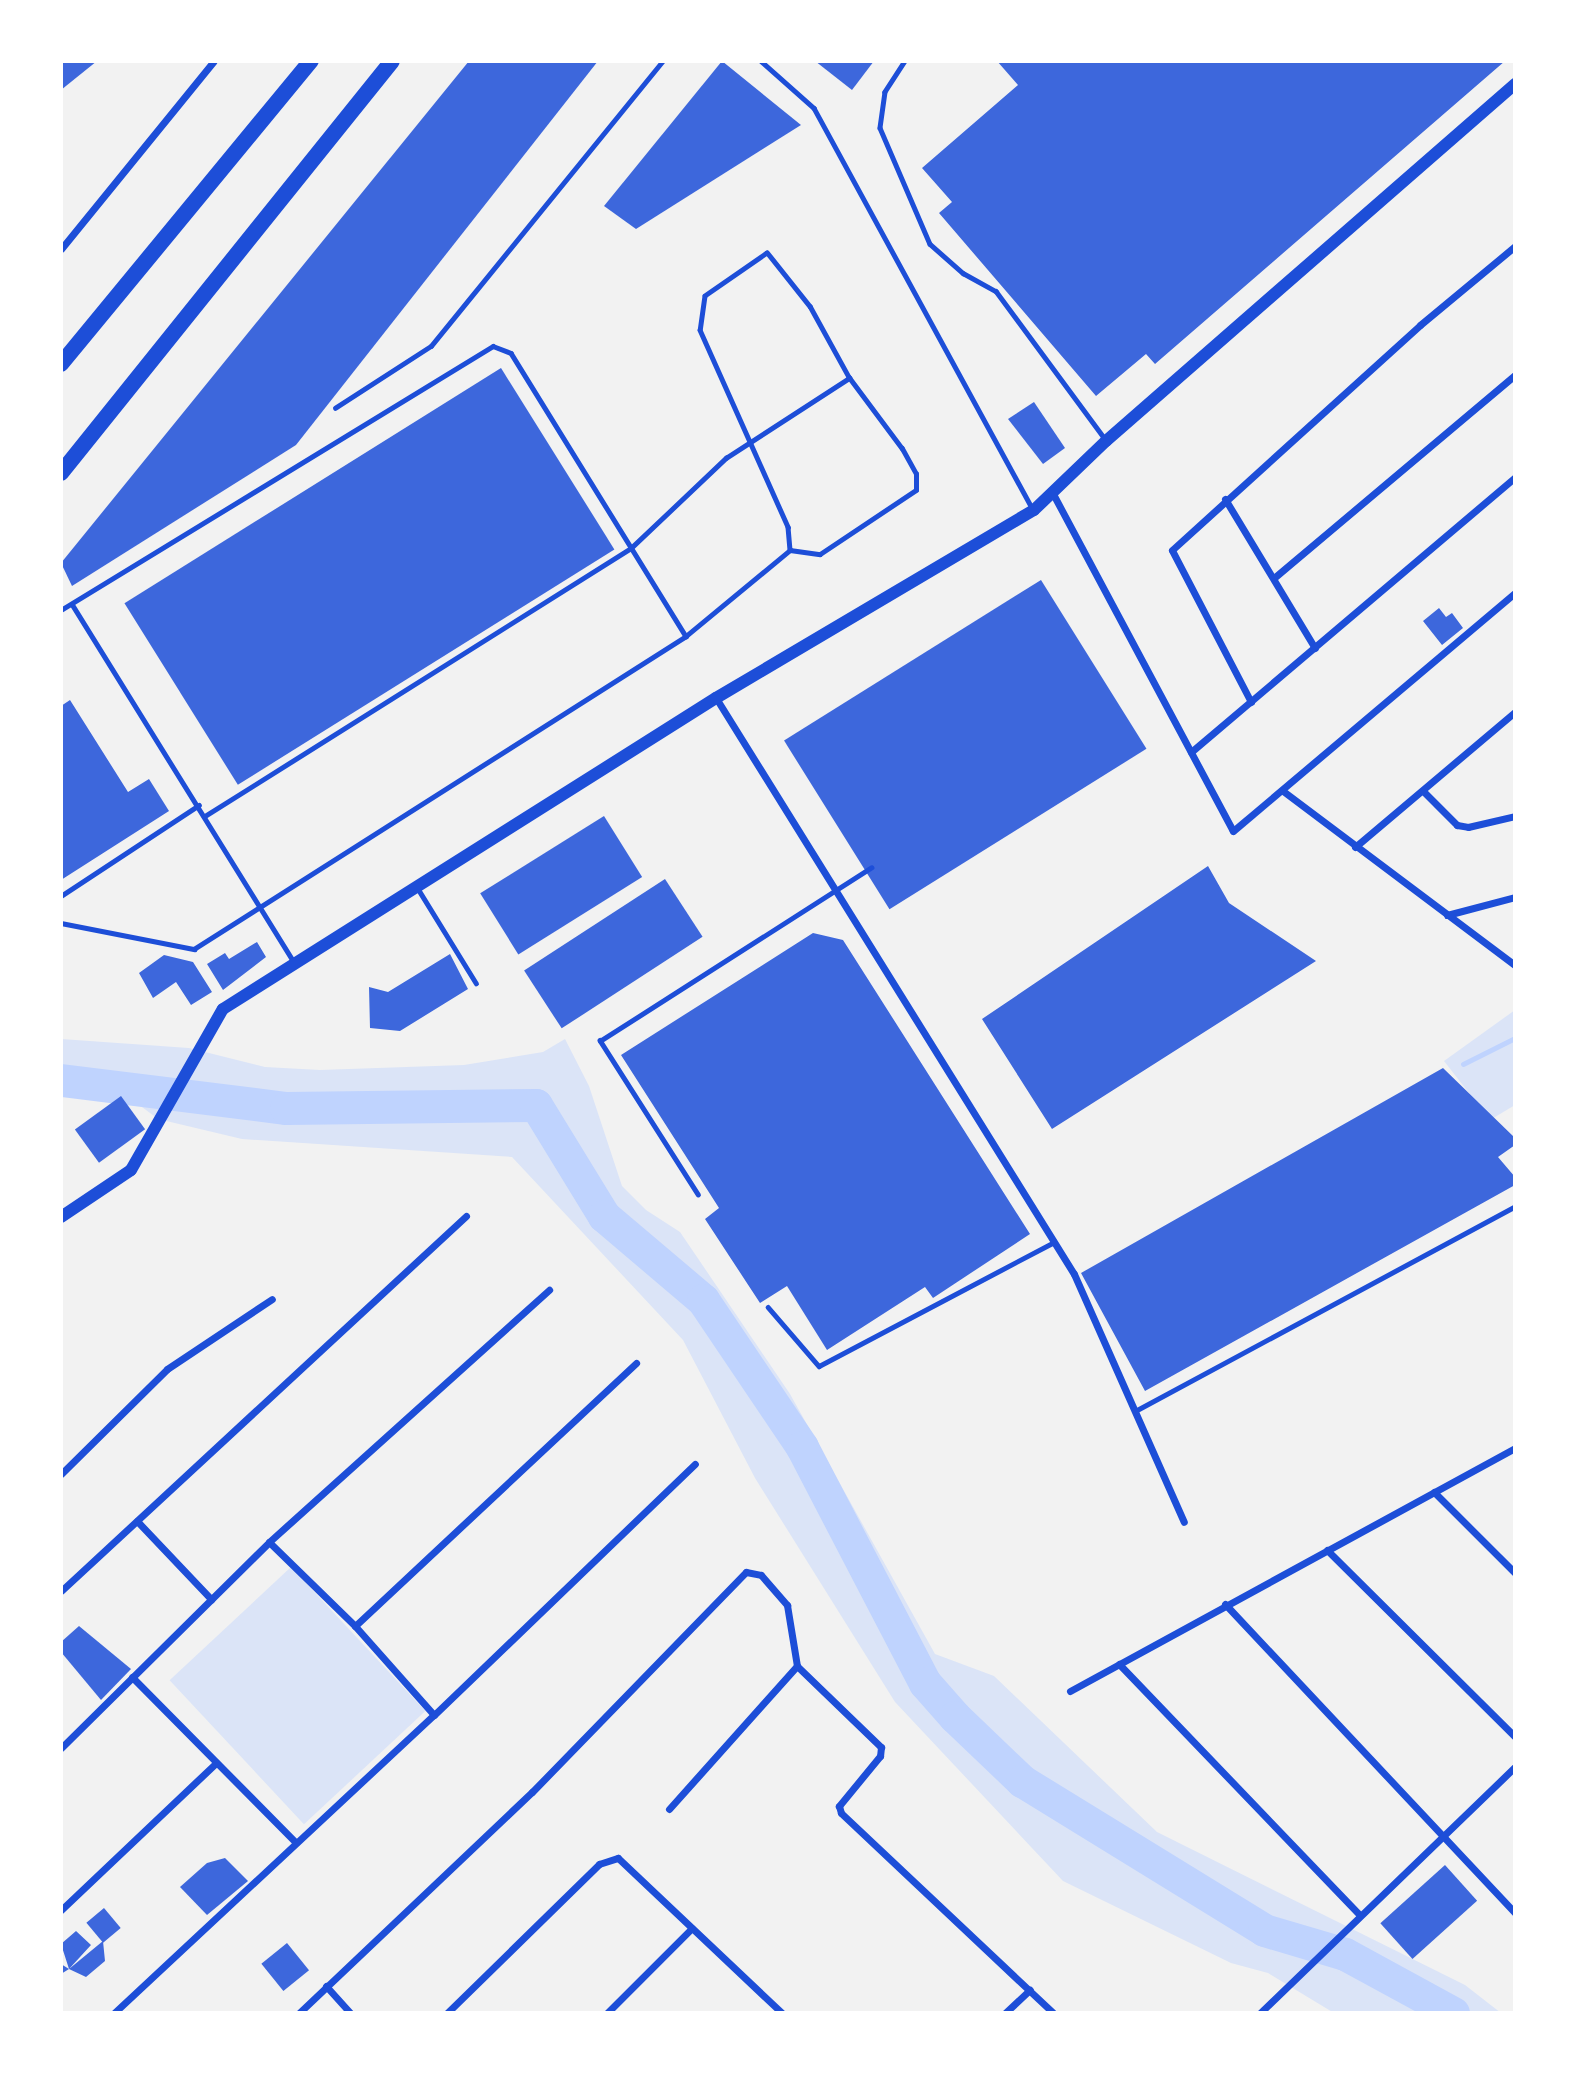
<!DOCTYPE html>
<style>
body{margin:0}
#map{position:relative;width:1576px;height:2074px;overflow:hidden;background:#f2f2f2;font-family:Helvetica,sans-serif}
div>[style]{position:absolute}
.green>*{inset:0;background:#dbe4f7;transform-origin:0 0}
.stream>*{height:5px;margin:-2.5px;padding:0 2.5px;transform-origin:2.5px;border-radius:2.5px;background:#bfd3fe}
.river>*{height:33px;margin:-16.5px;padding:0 16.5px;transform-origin:16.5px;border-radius:16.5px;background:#bfd3fe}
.building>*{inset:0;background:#3d67dc;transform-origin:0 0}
.service>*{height:4.5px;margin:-2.25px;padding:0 2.25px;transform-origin:2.25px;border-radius:2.25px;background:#1d4ed8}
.minor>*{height:7px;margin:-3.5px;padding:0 3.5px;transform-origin:3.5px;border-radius:3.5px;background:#1d4ed8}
.secondary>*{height:12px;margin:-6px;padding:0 6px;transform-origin:6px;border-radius:6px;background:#1d4ed8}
.motorway>*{height:16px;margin:-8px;padding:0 8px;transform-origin:8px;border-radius:8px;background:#1d4ed8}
span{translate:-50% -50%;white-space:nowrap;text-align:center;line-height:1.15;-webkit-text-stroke:7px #fff;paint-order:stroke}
.frame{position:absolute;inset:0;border:63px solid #fff;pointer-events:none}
</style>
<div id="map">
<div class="green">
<i style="clip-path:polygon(1515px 1010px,1515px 1105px,1490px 1120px,1444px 1061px)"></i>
<i style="clip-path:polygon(61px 1039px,189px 1048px,265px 1067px,320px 1070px,464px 1065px,543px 1052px,565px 1039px,589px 1086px,622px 1186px,646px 1210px,680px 1232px,790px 1394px,935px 1654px,994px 1676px,1157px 1832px,1465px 1985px,1501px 2013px,1334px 2013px,1268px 1973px,1231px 1963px,1063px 1881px,895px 1702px,755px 1478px,683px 1340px,512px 1157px,242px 1139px,158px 1119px,118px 1089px,61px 1080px)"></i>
<i style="left:291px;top:1567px;width:197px;height:166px;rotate:47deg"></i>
</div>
<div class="stream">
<i style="left:1463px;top:1064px;width:58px;rotate:-26.6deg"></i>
</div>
<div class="river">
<i style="left:61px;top:1080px;width:227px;rotate:7.1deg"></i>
<i style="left:286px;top:1108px;width:250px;rotate:-0.7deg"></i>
<i style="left:536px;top:1105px;width:130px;rotate:58.5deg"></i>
<i style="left:604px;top:1216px;width:130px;rotate:40.3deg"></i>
<i style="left:703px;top:1300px;width:177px;rotate:56deg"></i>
<i style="left:802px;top:1447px;width:266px;rotate:62.5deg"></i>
<i style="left:925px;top:1683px;width:45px;rotate:48.6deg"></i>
<i style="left:955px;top:1717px;width:93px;rotate:43.7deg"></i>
<i style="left:1022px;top:1781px;width:284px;rotate:31.6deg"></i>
<i style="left:1264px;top:1930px;width:84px;rotate:16.5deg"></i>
<i style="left:1345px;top:1954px;width:123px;rotate:28.6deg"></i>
</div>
<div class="building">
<i style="clip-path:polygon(61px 61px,97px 61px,61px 90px)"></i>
<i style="clip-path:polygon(469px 61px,598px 61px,296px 445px,72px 586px,61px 563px)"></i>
<i style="clip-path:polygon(722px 61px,801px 125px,636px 229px,604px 206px)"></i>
<i style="clip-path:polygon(815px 61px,874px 61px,852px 90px)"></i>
<i style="clip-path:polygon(997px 61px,1505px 61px,1155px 364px,1146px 354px,1096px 396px,939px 213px,952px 202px,922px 168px,1018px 85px)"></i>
<i style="left:501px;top:368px;width:214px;height:444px;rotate:58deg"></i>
<i style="clip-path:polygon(1034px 402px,1065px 448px,1043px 464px,1008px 419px)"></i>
<i style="left:1041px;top:580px;width:199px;height:303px;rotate:58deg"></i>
<i style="clip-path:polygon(1439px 608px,1446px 617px,1452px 613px,1463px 628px,1442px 645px,1423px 621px)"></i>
<i style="clip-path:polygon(70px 700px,128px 792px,149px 779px,169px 811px,61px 880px,61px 706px)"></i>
<i style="left:604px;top:816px;width:72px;height:146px;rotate:58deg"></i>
<i style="clip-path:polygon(1208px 866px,1229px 903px,1316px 961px,1052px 1129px,982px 1019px)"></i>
<i style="left:665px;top:879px;width:69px;height:168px;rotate:57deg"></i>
<i style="clip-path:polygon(813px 933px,843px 940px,1030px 1234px,933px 1298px,925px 1287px,827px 1350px,787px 1286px,760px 1303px,705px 1219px,719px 1208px,621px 1055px)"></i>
<i style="clip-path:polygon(257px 942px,266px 957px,223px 990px,207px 964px,225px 953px,229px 959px)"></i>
<i style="clip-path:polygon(450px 954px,468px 989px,400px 1031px,370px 1028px,369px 987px,388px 992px)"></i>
<i style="clip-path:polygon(164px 955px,193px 962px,212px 992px,191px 1005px,176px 982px,153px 998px,139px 973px)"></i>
<i style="clip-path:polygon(1443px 1068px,1515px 1138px,1515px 1145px,1498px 1157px,1515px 1177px,1515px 1185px,1145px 1391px,1081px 1273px)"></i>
<i style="left:121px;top:1096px;width:41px;height:57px;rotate:54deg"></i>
<i style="clip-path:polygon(79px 1626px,131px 1669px,101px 1700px,61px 1652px,61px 1642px)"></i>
<i style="clip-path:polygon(225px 1858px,248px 1881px,207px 1915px,180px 1887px,207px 1863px)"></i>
<i style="left:1445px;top:1865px;width:48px;height:87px;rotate:48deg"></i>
<i style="left:104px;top:1908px;width:26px;height:23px;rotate:50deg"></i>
<i style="clip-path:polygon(76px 1931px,91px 1945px,69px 1969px,103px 1941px,105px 1961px,86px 1977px,69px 1969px,61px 1974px,61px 1964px,69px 1969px,61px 1944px)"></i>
<i style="left:287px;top:1943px;width:35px;height:33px;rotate:51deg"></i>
</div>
<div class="service">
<i style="left:761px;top:61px;width:71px;rotate:41.6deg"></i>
<i style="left:814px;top:108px;width:457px;rotate:61.4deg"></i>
<i style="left:905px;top:61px;width:37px;rotate:123deg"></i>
<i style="left:885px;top:92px;width:36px;rotate:98deg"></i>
<i style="left:880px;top:128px;width:126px;rotate:66.7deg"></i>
<i style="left:930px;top:244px;width:44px;rotate:41.3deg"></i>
<i style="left:963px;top:273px;width:38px;rotate:29deg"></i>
<i style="left:996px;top:291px;width:185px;rotate:53.6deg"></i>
<i style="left:335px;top:408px;width:114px;rotate:-32.9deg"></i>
<i style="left:431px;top:346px;width:367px;rotate:-50.9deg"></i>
<i style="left:72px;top:604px;width:421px;rotate:58.2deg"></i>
<i style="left:61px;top:610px;width:506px;rotate:-31.43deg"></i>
<i style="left:493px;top:346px;width:19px;rotate:21deg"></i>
<i style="left:511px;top:353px;width:333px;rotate:58.3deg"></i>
<i style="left:205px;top:816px;width:503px;rotate:-32.17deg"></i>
<i style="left:631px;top:548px;width:131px;rotate:-43.5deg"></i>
<i style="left:726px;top:458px;width:147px;rotate:-33deg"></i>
<i style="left:417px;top:887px;width:113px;rotate:58.4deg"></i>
<i style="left:61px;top:896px;width:165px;rotate:-33.4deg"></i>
<i style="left:61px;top:923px;width:136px;rotate:11.1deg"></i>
<i style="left:194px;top:949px;width:583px;rotate:-32.46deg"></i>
<i style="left:686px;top:636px;width:135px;rotate:-39.6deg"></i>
<i style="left:790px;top:550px;width:30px;rotate:8deg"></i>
<i style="left:820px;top:554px;width:115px;rotate:-33.7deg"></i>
<i style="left:916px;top:490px;width:16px;rotate:-90deg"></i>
<i style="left:916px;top:474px;width:29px;rotate:-119deg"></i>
<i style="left:902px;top:449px;width:89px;rotate:-126.7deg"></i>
<i style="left:849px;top:378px;width:81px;rotate:-118.8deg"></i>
<i style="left:810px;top:307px;width:69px;rotate:-128.5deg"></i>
<i style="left:767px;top:253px;width:75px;rotate:145.3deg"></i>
<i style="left:705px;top:296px;width:34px;rotate:98deg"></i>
<i style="left:700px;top:330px;width:216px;rotate:65.9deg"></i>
<i style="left:788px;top:527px;width:23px;rotate:85deg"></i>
<i style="left:698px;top:1195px;width:183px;rotate:-122.5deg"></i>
<i style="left:600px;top:1041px;width:322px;rotate:-32.6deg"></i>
<i style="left:768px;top:1307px;width:78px;rotate:49.2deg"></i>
<i style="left:819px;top:1366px;width:266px;rotate:-27.8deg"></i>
<i style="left:1137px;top:1410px;width:428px;rotate:-28.3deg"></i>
</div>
<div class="minor">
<i style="left:61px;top:249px;width:242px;rotate:-50.9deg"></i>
<i style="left:1052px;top:492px;width:384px;rotate:61.9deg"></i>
<i style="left:1233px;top:831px;width:369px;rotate:-40.2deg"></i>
<i style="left:1225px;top:499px;width:174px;rotate:58.9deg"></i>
<i style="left:1275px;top:577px;width:314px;rotate:-40.1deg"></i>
<i style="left:716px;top:698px;width:678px;rotate:58.14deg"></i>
<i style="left:1074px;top:1274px;width:271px;rotate:66.1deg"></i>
<i style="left:1251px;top:702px;width:171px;rotate:-117.5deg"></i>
<i style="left:1172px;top:550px;width:335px;rotate:-42.2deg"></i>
<i style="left:1420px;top:325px;width:124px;rotate:-39.7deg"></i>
<i style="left:1191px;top:752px;width:425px;rotate:-40.3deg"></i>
<i style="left:1283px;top:791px;width:290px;rotate:36.9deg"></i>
<i style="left:1423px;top:791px;width:48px;rotate:45deg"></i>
<i style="left:1457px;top:825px;width:11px;rotate:10deg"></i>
<i style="left:1468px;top:827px;width:48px;rotate:-13.2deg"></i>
<i style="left:1355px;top:847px;width:209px;rotate:-40.2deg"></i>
<i style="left:1447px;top:915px;width:70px;rotate:-14.8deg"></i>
<i style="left:61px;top:1474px;width:149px;rotate:-44.7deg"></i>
<i style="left:167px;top:1369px;width:126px;rotate:-33.7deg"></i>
<i style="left:1434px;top:1492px;width:115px;rotate:45deg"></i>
<i style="left:137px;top:1521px;width:108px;rotate:46.5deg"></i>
<i style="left:269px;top:1542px;width:120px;rotate:44.3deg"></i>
<i style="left:355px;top:1626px;width:119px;rotate:48.4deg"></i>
<i style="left:1327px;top:1550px;width:265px;rotate:44.8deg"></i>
<i style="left:61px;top:1591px;width:552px;rotate:-42.8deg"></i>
<i style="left:1225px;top:1604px;width:424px;rotate:46.8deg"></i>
<i style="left:355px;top:1626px;width:385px;rotate:-43.1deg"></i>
<i style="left:1119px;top:1664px;width:348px;rotate:46.2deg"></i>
<i style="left:797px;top:1666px;width:117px;rotate:44deg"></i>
<i style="left:881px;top:1747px;width:9px;rotate:96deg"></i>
<i style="left:880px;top:1756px;width:65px;rotate:129.4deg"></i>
<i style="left:839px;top:1806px;width:7px;rotate:74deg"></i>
<i style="left:841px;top:1813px;width:291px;rotate:43.3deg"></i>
<i style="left:132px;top:1677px;width:233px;rotate:45.3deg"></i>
<i style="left:1070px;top:1691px;width:507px;rotate:-28.64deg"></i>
<i style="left:61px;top:1748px;width:293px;rotate:-44.7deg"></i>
<i style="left:269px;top:1542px;width:377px;rotate:-42deg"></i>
<i style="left:669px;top:1809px;width:192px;rotate:-48.2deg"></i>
<i style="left:61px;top:1910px;width:214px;rotate:-43.5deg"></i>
<i style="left:326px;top:1986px;width:36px;rotate:48deg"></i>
<i style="left:114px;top:2013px;width:437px;rotate:-43deg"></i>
<i style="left:434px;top:1715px;width:362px;rotate:-43.9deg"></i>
<i style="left:299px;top:2013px;width:321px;rotate:-43.5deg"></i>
<i style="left:532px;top:1792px;width:307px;rotate:-45.8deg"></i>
<i style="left:746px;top:1572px;width:15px;rotate:11deg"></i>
<i style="left:761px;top:1575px;width:40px;rotate:49deg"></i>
<i style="left:787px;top:1605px;width:62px;rotate:80.7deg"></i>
<i style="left:447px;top:2013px;width:213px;rotate:-44.4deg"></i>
<i style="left:599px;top:1864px;width:20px;rotate:-18deg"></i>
<i style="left:618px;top:1858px;width:226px;rotate:43.4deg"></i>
<i style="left:607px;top:2013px;width:120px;rotate:-45deg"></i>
<i style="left:1005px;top:2013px;width:34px;rotate:-43deg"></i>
<i style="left:1260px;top:2013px;width:354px;rotate:-44deg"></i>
</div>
<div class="secondary">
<i style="left:61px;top:1217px;width:84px;rotate:-33.9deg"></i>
<i style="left:131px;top:1170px;width:185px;rotate:-60.3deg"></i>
<i style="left:223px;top:1009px;width:583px;rotate:-32.25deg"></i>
<i style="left:716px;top:698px;width:369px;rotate:-30.6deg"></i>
<i style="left:1034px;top:510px;width:100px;rotate:-43.8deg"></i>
<i style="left:1106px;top:441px;width:543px;rotate:-41.12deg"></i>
</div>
<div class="motorway">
<i style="left:61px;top:364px;width:393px;rotate:-50.5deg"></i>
<i style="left:61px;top:473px;width:528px;rotate:-51.22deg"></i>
</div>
<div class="frame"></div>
</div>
